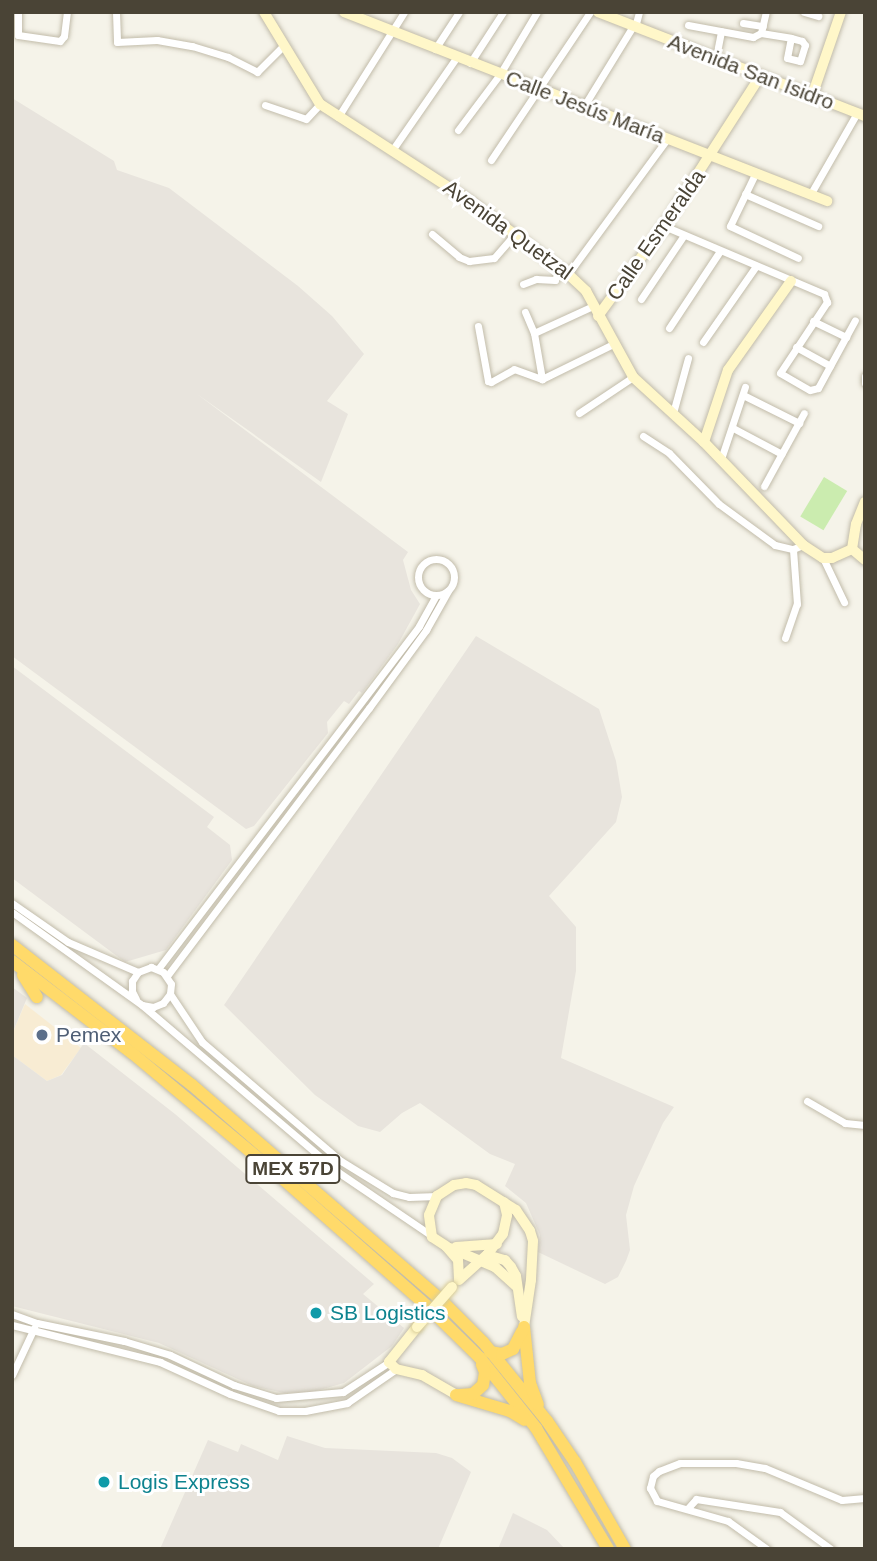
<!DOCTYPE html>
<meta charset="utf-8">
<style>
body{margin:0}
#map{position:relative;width:877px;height:1561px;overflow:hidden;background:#f5f3e9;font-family:Arial,sans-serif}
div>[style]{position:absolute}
.commercial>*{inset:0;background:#f8ecd3}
.industrial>*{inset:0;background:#e8e4dd}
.green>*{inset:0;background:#cbecaf;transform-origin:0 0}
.roads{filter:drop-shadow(0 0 2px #c2bcaa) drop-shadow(0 0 2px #c2bcaa)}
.street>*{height:7px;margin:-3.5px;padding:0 3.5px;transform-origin:3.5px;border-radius:3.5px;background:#fff}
.street>.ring{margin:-3.5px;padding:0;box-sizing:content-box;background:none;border:7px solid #fff;border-radius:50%}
.secondary>*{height:10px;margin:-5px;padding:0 5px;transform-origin:5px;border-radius:5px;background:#fff7c9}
.highway>*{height:12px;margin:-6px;padding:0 6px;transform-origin:6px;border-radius:6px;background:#ffda6a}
.bridges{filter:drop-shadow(0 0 2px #d8cc96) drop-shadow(0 0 2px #d8cc96)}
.secondary-bridge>*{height:10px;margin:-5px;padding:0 5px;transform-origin:5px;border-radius:5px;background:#fff7c9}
.dots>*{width:19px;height:19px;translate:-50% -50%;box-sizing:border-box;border:4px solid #fff;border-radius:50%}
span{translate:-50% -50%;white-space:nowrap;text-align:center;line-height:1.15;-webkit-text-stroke:6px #fff;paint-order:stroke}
.shield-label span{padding:2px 5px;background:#fff;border:2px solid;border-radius:5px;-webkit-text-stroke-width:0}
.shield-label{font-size:19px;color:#4a4436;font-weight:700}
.street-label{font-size:21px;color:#4a4436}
.service-label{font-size:21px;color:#4e5e75}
.left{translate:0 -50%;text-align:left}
.culture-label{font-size:21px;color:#0d838f}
.frame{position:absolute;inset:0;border:14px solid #4a4436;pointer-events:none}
</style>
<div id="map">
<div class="commercial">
<i style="clip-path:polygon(25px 1004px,81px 1048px,61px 1075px,47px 1081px,12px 1055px,12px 1034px)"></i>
</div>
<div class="industrial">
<i style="clip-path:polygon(12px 98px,114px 161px,117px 170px,169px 188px,298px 286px,332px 316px,364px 354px,327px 401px,348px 414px,321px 482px,197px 394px,408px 552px,403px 560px,411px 590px,420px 604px,398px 644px,362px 693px,359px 691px,349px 704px,344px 701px,327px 722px,328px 733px,254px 826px,246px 829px,12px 656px)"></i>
<i style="clip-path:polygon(476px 636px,599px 709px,616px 761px,622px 797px,616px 822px,549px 896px,576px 927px,576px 971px,561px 1058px,674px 1107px,663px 1123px,634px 1186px,626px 1215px,630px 1250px,626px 1261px,618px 1277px,605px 1284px,538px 1252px,540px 1235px,526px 1203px,505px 1186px,515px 1164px,490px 1154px,420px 1103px,402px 1113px,380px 1132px,358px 1126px,315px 1095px,224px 1005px)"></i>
<i style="clip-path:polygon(12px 666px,214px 817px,207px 827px,230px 845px,232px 860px,166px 950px,125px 962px,12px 878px)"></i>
<i style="clip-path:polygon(12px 987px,27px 998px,12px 1034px)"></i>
<i style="clip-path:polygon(84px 1043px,175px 1114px,374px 1284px,363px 1294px,404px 1328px,392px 1346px,344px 1383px,312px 1392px,284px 1393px,253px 1386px,159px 1343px,12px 1306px,12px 1055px,47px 1081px,62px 1075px)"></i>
<i style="clip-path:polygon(287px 1436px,325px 1448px,436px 1453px,452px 1458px,471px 1472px,438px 1549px,160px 1549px,208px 1440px,238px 1452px,241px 1444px,278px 1460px)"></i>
<i style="clip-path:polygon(513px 1513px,547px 1530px,565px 1549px,498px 1549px)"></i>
</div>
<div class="green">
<i style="left:824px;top:477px;width:27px;height:46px;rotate:31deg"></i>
</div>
<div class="roads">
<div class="street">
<i style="left:18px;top:12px;width:23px;rotate:90deg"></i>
<i style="left:18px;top:35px;width:42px;rotate:8.1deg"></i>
<i style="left:60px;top:41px;width:6px;rotate:-51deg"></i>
<i style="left:64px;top:36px;width:24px;rotate:-83deg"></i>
<i style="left:116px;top:12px;width:30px;rotate:88deg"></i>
<i style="left:117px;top:42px;width:40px;rotate:-2.9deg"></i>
<i style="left:157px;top:40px;width:36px;rotate:10deg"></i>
<i style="left:192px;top:46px;width:38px;rotate:17deg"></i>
<i style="left:228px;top:57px;width:33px;rotate:27deg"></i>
<i style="left:257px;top:72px;width:35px;rotate:-45deg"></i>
<i style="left:804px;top:12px;width:15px;rotate:16deg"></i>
<i style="left:743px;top:23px;width:20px;rotate:9deg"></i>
<i style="left:688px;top:25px;width:66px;rotate:10.5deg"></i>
<i style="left:753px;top:37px;width:9px;rotate:-27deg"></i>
<i style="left:761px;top:33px;width:30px;rotate:9deg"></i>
<i style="left:791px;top:38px;width:11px;rotate:15deg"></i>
<i style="left:802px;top:41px;width:5px;rotate:53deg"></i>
<i style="left:805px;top:45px;width:17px;rotate:107deg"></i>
<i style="left:800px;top:61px;width:13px;rotate:-167deg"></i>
<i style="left:787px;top:58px;width:20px;rotate:-79deg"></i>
<i style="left:635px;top:27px;width:16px;rotate:-75deg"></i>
<i style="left:761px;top:33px;width:22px;rotate:-77deg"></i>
<i style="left:718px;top:47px;width:16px;rotate:-79deg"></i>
<i style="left:435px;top:49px;width:44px;rotate:-57deg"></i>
<i style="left:470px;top:63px;width:61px;rotate:-57.1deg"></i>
<i style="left:265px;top:105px;width:43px;rotate:18.9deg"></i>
<i style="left:306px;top:119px;width:21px;rotate:-47deg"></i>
<i style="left:584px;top:106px;width:94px;rotate:-58.5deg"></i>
<i style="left:338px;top:117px;width:124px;rotate:-57.8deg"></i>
<i style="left:458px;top:130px;width:70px;rotate:-53.1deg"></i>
<i style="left:500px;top:74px;width:72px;rotate:-59.2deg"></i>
<i style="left:393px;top:149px;width:111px;rotate:-55.3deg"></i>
<i style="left:491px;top:160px;width:178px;rotate:-56.2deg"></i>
<i style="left:756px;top:172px;width:60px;rotate:115.7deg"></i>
<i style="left:730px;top:226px;width:75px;rotate:25.2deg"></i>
<i style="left:745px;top:194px;width:80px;rotate:23.7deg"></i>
<i style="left:810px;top:195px;width:95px;rotate:-60.2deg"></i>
<i style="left:664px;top:226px;width:174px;rotate:23deg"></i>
<i style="left:824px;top:294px;width:9px;rotate:69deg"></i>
<i style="left:827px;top:302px;width:85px;rotate:123.5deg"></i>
<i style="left:780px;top:373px;width:34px;rotate:30deg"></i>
<i style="left:810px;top:390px;width:8px;rotate:-14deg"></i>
<i style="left:818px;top:388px;width:77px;rotate:-61.4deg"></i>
<i style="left:432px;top:234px;width:35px;rotate:40deg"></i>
<i style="left:459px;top:257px;width:11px;rotate:22deg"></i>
<i style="left:469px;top:261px;width:25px;rotate:-7deg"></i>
<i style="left:494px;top:258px;width:32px;rotate:-49deg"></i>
<i style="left:568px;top:274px;width:169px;rotate:-53.7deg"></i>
<i style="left:523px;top:284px;width:14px;rotate:-21deg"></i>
<i style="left:536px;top:279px;width:19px;rotate:3deg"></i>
<i style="left:555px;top:280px;width:14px;rotate:-69deg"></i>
<i style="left:641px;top:299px;width:77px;rotate:-56.1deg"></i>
<i style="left:525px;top:312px;width:23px;rotate:67deg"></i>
<i style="left:534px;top:333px;width:47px;rotate:80.1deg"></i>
<i style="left:813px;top:321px;width:37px;rotate:26deg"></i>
<i style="left:478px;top:326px;width:56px;rotate:79.7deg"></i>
<i style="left:488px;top:381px;width:3px;rotate:18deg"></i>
<i style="left:491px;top:382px;width:26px;rotate:-29deg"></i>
<i style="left:514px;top:369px;width:30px;rotate:20deg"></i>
<i style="left:542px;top:379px;width:79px;rotate:-26.2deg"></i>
<i style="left:669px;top:328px;width:92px;rotate:-56.5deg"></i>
<i style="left:534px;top:333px;width:65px;rotate:-24.6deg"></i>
<i style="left:703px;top:342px;width:93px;rotate:-55.1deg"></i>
<i style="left:796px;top:347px;width:39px;rotate:29deg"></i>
<i style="left:865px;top:376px;width:7px;rotate:90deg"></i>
<i style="left:743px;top:395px;width:63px;rotate:26.6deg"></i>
<i style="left:579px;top:413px;width:65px;rotate:-33.7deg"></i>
<i style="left:673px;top:413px;width:57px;rotate:-74.7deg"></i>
<i style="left:733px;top:428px;width:55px;rotate:28deg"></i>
<i style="left:643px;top:436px;width:31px;rotate:33deg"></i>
<i style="left:669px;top:453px;width:71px;rotate:45.6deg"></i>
<i style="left:719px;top:504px;width:69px;rotate:36.2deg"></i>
<i style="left:775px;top:545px;width:18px;rotate:13deg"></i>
<i style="left:793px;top:549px;width:11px;rotate:-22deg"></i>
<i style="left:721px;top:459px;width:76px;rotate:-71.6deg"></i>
<i style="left:764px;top:486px;width:83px;rotate:-61.3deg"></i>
<i style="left:823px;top:558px;width:49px;rotate:64.5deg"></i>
<i class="ring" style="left:418px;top:559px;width:29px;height:29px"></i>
<i style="left:785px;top:638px;width:36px;rotate:-71deg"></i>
<i style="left:797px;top:604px;width:55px;rotate:-94.2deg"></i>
<i style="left:12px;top:903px;width:68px;rotate:34.9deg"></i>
<i style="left:68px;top:942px;width:76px;rotate:23.2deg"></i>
<i style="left:12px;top:912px;width:160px;rotate:35.6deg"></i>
<i style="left:142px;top:1005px;width:257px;rotate:40.4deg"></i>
<i style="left:338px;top:1172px;width:114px;rotate:34.2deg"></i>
<i style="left:158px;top:969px;width:431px;rotate:-52.7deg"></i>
<i style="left:419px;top:626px;width:35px;rotate:-61deg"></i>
<i style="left:167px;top:976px;width:336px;rotate:-53deg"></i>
<i style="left:369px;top:708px;width:97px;rotate:-53.8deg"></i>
<i style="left:426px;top:630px;width:45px;rotate:-60.6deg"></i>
<i style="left:170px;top:994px;width:58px;rotate:56.3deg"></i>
<i style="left:202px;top:1042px;width:183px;rotate:40.6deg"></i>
<i style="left:341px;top:1161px;width:61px;rotate:31.6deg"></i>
<i style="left:393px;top:1193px;width:16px;rotate:14deg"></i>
<i style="left:409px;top:1197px;width:28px;rotate:-2deg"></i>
<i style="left:136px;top:999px;width:9px;rotate:-117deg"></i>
<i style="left:132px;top:991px;width:10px;rotate:-90deg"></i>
<i style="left:132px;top:981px;width:11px;rotate:-56deg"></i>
<i style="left:138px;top:972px;width:14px;rotate:-21deg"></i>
<i style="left:151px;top:967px;width:13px;rotate:23deg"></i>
<i style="left:163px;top:972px;width:14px;rotate:56deg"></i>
<i style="left:171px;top:984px;width:10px;rotate:96deg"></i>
<i style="left:170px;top:994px;width:11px;rotate:128deg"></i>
<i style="left:163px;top:1003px;width:11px;rotate:158deg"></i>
<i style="left:153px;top:1007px;width:10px;rotate:-169deg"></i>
<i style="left:807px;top:1101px;width:44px;rotate:30.1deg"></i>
<i style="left:845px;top:1123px;width:20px;rotate:6deg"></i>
<i style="left:12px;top:1314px;width:27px;rotate:20deg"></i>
<i style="left:37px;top:1323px;width:89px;rotate:11.7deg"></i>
<i style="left:124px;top:1341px;width:48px;rotate:16.9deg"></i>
<i style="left:170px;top:1355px;width:71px;rotate:25.1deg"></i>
<i style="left:234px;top:1385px;width:44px;rotate:17.2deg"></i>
<i style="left:276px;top:1398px;width:67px;rotate:-5.1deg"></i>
<i style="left:343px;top:1392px;width:55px;rotate:-33.1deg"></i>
<i style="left:12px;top:1325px;width:153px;rotate:14deg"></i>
<i style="left:160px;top:1362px;width:77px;rotate:24.6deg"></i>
<i style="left:230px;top:1394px;width:52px;rotate:19.1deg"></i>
<i style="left:279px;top:1411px;width:26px"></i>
<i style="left:305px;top:1411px;width:43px;rotate:-10.8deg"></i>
<i style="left:347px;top:1403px;width:60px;rotate:-34.8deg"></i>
<i style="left:12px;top:1375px;width:52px;rotate:-64.9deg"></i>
<i style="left:688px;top:1508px;width:12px;rotate:-48deg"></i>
<i style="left:696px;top:1499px;width:85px;rotate:8.8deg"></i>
<i style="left:780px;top:1512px;width:63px;rotate:36deg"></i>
<i style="left:767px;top:1549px;width:48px;rotate:-144.3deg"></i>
<i style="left:728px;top:1521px;width:74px;rotate:-164.3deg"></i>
<i style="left:657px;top:1501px;width:15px;rotate:-118deg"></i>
<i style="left:650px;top:1488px;width:12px;rotate:-76deg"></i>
<i style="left:653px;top:1476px;width:8px;rotate:-40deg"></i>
<i style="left:659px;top:1471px;width:22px;rotate:-21deg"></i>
<i style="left:680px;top:1463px;width:56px"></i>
<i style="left:736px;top:1463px;width:29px;rotate:10deg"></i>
<i style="left:765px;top:1468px;width:83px;rotate:22.6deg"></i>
<i style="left:842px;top:1500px;width:23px;rotate:-5deg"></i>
</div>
<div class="secondary">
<i style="left:264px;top:12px;width:108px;rotate:58.7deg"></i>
<i style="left:320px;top:104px;width:179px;rotate:32.9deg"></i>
<i style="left:470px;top:201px;width:122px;rotate:36.7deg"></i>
<i style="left:568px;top:274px;width:25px;rotate:43deg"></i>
<i style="left:586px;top:291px;width:98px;rotate:61.3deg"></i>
<i style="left:633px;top:377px;width:96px;rotate:42.5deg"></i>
<i style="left:704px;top:442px;width:143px;rotate:46.1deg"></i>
<i style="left:803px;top:545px;width:24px;rotate:33deg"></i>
<i style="left:823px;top:558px;width:9px"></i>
<i style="left:832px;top:558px;width:22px;rotate:-24deg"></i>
<i style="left:344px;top:12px;width:519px;rotate:21.37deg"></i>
<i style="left:598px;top:12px;width:287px;rotate:21.3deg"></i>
<i style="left:812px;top:96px;width:89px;rotate:-71deg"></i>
<i style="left:598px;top:316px;width:112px;rotate:-53.7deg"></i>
<i style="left:664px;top:226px;width:179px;rotate:-57.3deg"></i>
<i style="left:704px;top:442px;width:76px;rotate:-71.6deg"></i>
<i style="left:728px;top:370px;width:109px;rotate:-54.7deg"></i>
<i style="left:852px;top:549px;width:25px;rotate:-81deg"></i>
<i style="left:856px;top:524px;width:24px;rotate:-68deg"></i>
<i style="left:852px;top:549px;width:17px;rotate:40deg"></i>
<i style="left:456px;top:1247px;width:41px;rotate:-4.2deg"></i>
<i style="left:450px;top:1248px;width:49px;rotate:22.9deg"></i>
<i style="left:495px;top:1267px;width:28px;rotate:42deg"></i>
<i style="left:487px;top:1255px;width:19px;rotate:16deg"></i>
<i style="left:505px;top:1260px;width:9px;rotate:49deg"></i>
<i style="left:511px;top:1267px;width:10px;rotate:61deg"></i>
<i style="left:516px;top:1276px;width:41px;rotate:81.7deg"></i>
<i style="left:459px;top:1279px;width:19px;rotate:-93deg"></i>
<i style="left:458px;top:1260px;width:18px;rotate:-131deg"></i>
<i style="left:446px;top:1246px;width:17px;rotate:-147deg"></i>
<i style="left:432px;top:1237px;width:22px;rotate:-98deg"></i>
<i style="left:429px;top:1215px;width:21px;rotate:-67deg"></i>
<i style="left:437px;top:1196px;width:20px;rotate:-33deg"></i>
<i style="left:454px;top:1185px;width:12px;rotate:-9deg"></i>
<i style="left:466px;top:1183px;width:10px;rotate:11deg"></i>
<i style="left:476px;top:1185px;width:47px;rotate:32deg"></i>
<i style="left:516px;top:1210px;width:25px;rotate:56deg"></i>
<i style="left:530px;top:1231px;width:10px;rotate:73deg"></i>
<i style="left:533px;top:1241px;width:39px;rotate:93deg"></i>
<i style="left:531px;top:1280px;width:48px;rotate:98.5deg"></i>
<i style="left:459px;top:1280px;width:38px;rotate:-42deg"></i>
<i style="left:487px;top:1255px;width:26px;rotate:-53deg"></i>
<i style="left:503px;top:1234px;width:19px;rotate:-78deg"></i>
<i style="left:507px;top:1215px;width:13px;rotate:-103deg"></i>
<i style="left:417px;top:1327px;width:45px;rotate:128.7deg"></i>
<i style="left:389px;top:1362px;width:10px;rotate:45deg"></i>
<i style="left:396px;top:1369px;width:27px;rotate:13deg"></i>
<i style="left:422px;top:1375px;width:39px;rotate:30deg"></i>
</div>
<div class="highway">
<i style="left:12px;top:945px;width:228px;rotate:37.9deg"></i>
<i style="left:192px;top:1085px;width:328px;rotate:40.8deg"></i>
<i style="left:440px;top:1299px;width:61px;rotate:45deg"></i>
<i style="left:483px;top:1342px;width:102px;rotate:51deg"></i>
<i style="left:547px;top:1421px;width:50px;rotate:55.7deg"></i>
<i style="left:575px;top:1462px;width:100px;rotate:60.1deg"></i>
<i style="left:12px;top:961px;width:151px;rotate:37.5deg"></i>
<i style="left:132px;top:1053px;width:186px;rotate:39.8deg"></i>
<i style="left:275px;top:1172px;width:205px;rotate:41.4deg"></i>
<i style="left:429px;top:1308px;width:71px;rotate:44.4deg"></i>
<i style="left:480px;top:1358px;width:90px;rotate:51.3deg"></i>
<i style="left:536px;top:1428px;width:141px;rotate:59.2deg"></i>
<i style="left:23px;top:975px;width:26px;rotate:58deg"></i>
<i style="left:524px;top:1327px;width:56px;rotate:83.9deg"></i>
<i style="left:530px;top:1383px;width:23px;rotate:70deg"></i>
<i style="left:490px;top:1352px;width:12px;rotate:9deg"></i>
<i style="left:502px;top:1354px;width:12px;rotate:-24deg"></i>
<i style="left:513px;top:1349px;width:20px;rotate:-63deg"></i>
<i style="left:456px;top:1395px;width:56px;rotate:16.5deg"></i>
<i style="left:510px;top:1411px;width:17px;rotate:31deg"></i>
<i style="left:460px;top:1395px;width:13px;rotate:-4deg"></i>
<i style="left:473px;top:1394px;width:13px;rotate:-42deg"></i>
<i style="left:483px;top:1385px;width:13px;rotate:-81deg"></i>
<i style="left:485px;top:1372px;width:8px;rotate:-113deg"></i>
</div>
</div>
<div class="bridges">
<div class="secondary-bridge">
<i style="left:417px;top:1327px;width:53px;rotate:-48.8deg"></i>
</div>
</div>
<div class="dots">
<i style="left:42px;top:1035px;background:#5c6f8a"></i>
<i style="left:316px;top:1313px;background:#0f9aa8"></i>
<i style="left:104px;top:1482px;background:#0f9aa8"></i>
</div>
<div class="shield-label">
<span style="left:293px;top:1169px">MEX 57D</span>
</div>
<div class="street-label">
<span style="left:751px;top:72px;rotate:21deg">Avenida San Isidro</span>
<span style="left:585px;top:107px;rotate:21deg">Calle Jesús María</span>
<span style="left:508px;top:230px;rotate:36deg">Avenida Quetzal</span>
<span style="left:656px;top:235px;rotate:-55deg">Calle Esmeralda</span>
</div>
<div class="service-label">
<span class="left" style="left:56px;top:1035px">Pemex</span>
</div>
<div class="culture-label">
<span class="left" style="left:330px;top:1313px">SB Logistics</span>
<span class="left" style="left:118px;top:1482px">Logis Express</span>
</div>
<div class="frame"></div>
</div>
